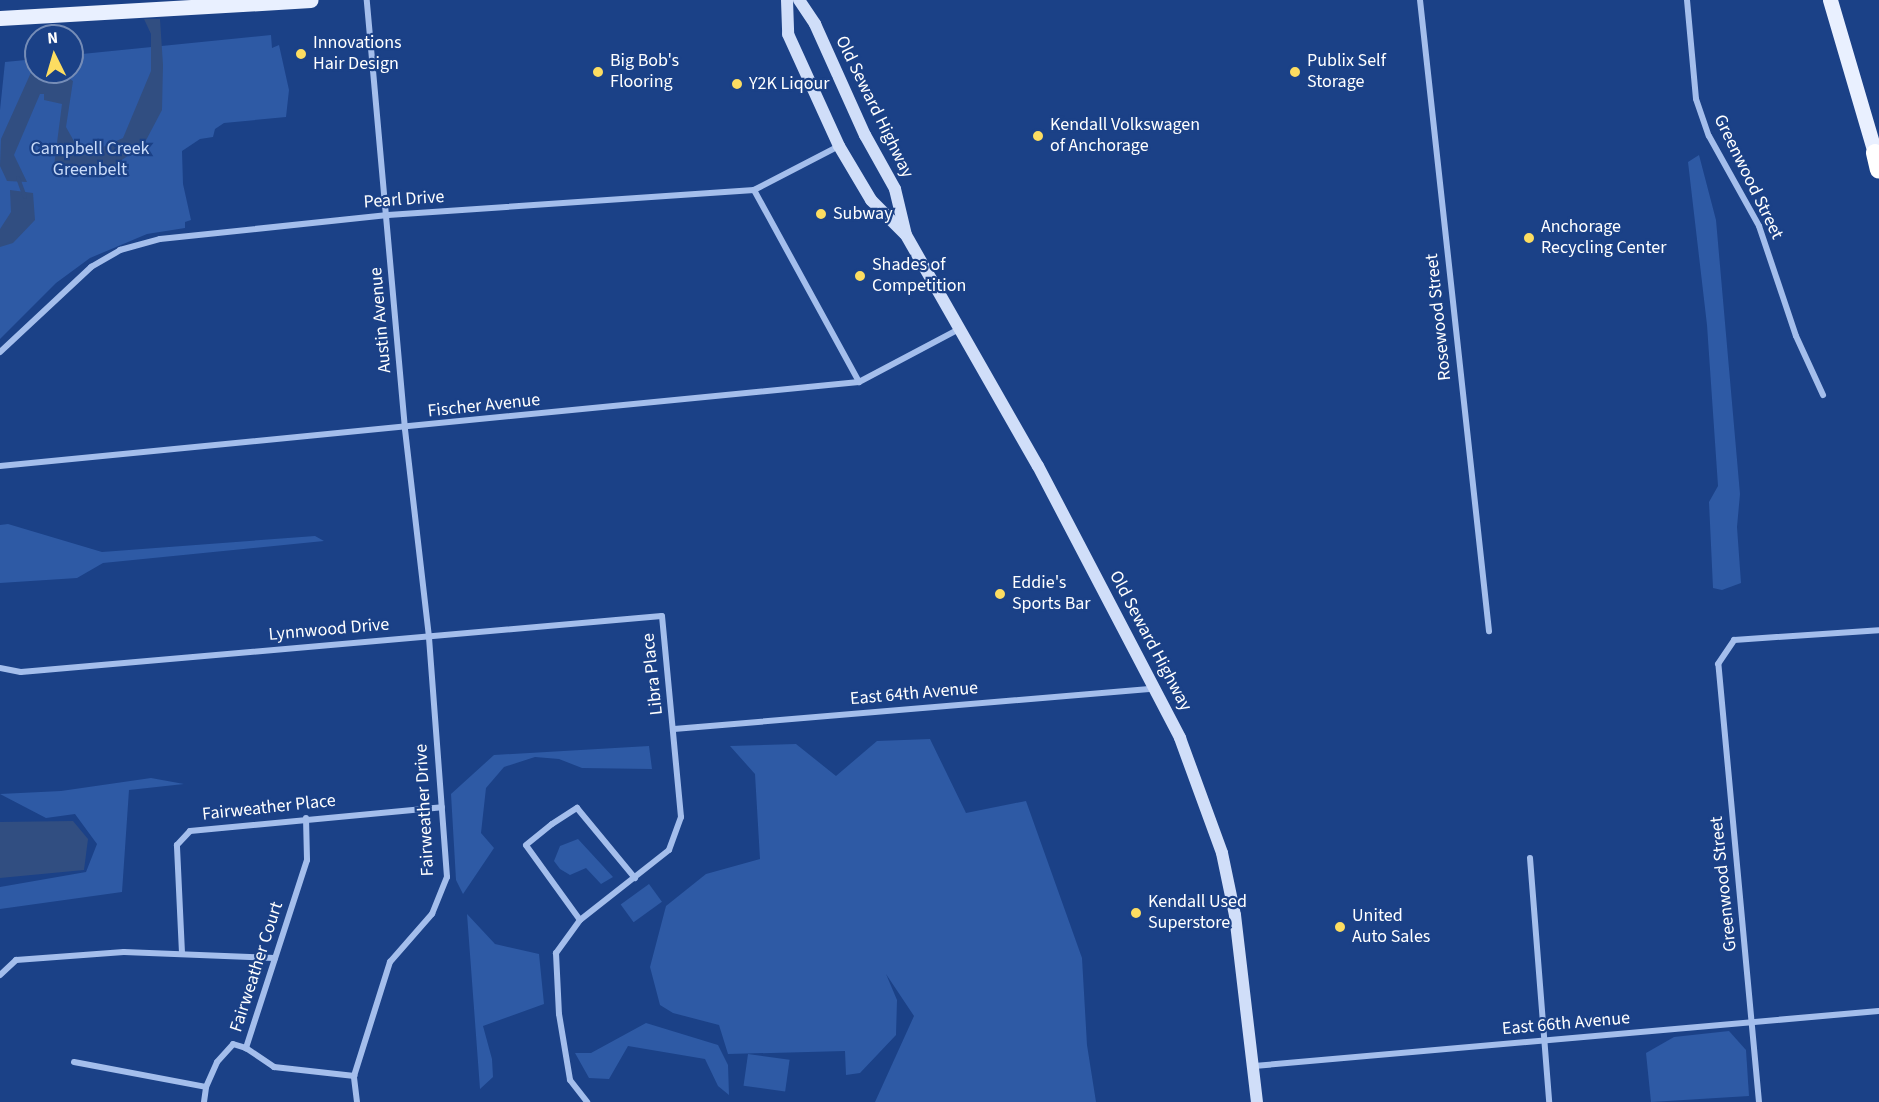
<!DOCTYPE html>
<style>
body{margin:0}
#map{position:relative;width:1879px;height:1102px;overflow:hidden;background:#1b4187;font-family:"Source Sans 3",sans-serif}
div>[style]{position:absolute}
.green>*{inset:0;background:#2e5aa5;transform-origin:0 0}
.water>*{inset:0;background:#314e81}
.stream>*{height:4px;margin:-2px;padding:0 2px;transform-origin:2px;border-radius:2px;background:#314e81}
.minor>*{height:6px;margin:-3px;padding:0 3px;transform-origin:3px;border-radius:3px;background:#a4beec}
.secondary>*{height:12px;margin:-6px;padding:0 6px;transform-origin:6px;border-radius:6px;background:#d0def9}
.primary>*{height:15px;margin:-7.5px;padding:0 7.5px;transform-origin:7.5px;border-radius:7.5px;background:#e9f0ff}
.motorway>*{height:18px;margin:-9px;padding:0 9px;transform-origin:9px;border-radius:9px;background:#fff}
.dots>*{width:16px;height:16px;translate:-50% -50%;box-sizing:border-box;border:3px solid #1b4187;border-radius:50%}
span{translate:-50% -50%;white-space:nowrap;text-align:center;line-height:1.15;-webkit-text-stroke:4.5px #1b4187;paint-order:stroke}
.poi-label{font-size:18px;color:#fff}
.left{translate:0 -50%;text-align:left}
.street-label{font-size:18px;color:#fff}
.park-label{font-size:18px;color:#c9dbf9}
.north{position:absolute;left:24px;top:24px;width:60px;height:60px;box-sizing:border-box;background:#1b4187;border:2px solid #768db7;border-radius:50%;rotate:355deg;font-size:16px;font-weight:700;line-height:24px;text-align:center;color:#fff}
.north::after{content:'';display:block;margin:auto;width:21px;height:27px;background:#fddd61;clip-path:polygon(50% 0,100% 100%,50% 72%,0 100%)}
</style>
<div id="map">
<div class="green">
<i style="clip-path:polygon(271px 35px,272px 48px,279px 45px,289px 90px,286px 117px,224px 123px,215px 129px,213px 137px,200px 139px,182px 151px,183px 184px,191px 220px,185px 222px,185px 228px,147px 234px,90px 258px,56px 283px,0 339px,0 110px,5px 62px,36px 59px,36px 72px,72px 72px,72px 55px)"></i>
<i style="clip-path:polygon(1699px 155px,1716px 220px,1740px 494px,1737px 527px,1741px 583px,1722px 590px,1713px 588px,1709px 502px,1718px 486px,1707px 325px,1688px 162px)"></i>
<i style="clip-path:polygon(8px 524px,102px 552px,315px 536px,324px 541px,103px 563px,77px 578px,0 583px,0 525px)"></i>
<i style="clip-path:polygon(930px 739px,966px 813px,1026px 801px,1082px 958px,1087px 1045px,1096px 1102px,875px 1102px,914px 1016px,886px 974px,897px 1000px,896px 1035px,860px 1073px,846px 1075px,845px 1051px,728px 1054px,719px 1025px,673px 1013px,660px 1005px,650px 967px,666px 906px,706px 874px,760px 859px,755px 774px,730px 746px,796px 744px,836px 776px,877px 741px)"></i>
<i style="clip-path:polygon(649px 746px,652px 769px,582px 768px,559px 759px,535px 757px,504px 767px,486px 788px,481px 833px,494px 848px,463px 894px,456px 880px,451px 794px,494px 755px)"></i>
<i style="clip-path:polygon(151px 778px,184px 784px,129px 790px,122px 892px,0 909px,0 887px,86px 872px,97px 844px,75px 814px,46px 818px,0 794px,61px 791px)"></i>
<i style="clip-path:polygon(578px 839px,613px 877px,601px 884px,586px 868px,570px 875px,560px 869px,554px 861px,560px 846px)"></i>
<i style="left:649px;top:884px;width:22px;height:35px;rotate:54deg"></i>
<i style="clip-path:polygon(467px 914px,495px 944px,539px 954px,544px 1004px,483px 1026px,492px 1059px,493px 1077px,480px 1089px)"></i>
<i style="clip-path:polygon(646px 1023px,718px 1045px,728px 1065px,729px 1095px,718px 1086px,705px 1059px,628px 1046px,609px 1079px,589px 1078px,575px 1053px,591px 1053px)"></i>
<i style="clip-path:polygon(1729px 1031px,1746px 1050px,1749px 1096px,1651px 1102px,1646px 1053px,1674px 1037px)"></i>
<i style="left:748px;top:1054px;width:42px;height:32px;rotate:8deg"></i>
</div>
<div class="water">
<i style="clip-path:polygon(144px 19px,160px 19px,163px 65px,162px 110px,143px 146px,108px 169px,77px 171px,54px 166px,62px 104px,44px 100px,44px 94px,40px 94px,14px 155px,27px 182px,7px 181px,0 166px,1px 139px,33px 68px,36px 72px,59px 72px,73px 81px,66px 127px,80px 152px,94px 151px,123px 138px,151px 71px,151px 34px)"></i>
<i style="clip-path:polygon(10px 190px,33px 193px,35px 220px,13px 243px,0 247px,0 229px,11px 212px)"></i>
<i style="clip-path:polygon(73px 821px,88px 839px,84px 870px,0 878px,0 822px)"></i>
</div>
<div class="stream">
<i style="left:18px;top:178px;width:20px;rotate:70deg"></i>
</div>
<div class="minor">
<i style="left:1420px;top:0;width:635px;rotate:83.76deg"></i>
<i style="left:1687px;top:0;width:99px;rotate:84.8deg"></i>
<i style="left:1696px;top:99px;width:39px;rotate:71deg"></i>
<i style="left:1709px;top:136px;width:103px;rotate:60.9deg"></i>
<i style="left:1759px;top:226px;width:116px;rotate:71.4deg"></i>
<i style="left:1796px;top:336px;width:65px;rotate:65.4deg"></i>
<i style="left:754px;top:190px;width:219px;rotate:61.3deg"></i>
<i style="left:0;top:352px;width:125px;rotate:-43deg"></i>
<i style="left:91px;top:267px;width:34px;rotate:-30deg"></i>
<i style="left:120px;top:250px;width:41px;rotate:-15.4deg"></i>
<i style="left:160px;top:239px;width:229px;rotate:-6deg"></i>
<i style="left:388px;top:215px;width:367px;rotate:-3.9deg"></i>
<i style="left:754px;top:190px;width:96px;rotate:-27.4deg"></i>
<i style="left:0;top:466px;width:863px;rotate:-5.59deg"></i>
<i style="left:859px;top:382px;width:113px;rotate:-27.9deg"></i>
<i style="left:0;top:668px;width:21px;rotate:11deg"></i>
<i style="left:21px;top:672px;width:643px;rotate:-4.99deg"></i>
<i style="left:662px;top:616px;width:202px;rotate:84.6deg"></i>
<i style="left:681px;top:817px;width:35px;rotate:110deg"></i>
<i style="left:669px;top:850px;width:113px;rotate:141.8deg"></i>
<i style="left:580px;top:920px;width:41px;rotate:126deg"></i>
<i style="left:556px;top:953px;width:61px;rotate:87.2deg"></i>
<i style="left:559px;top:1014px;width:67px;rotate:80.5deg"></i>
<i style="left:570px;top:1080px;width:28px;rotate:52deg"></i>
<i style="left:674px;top:729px;width:483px;rotate:-4.8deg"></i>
<i style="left:306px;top:818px;width:42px;rotate:88.6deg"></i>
<i style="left:307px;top:860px;width:198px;rotate:108deg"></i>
<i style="left:246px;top:1048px;width:34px;rotate:34deg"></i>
<i style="left:274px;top:1067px;width:81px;rotate:6.4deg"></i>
<i style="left:1530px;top:858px;width:245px;rotate:85.5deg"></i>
<i style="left:580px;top:920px;width:92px;rotate:-125.8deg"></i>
<i style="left:526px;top:845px;width:33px;rotate:-39deg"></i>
<i style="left:552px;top:824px;width:30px;rotate:-33deg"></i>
<i style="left:577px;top:808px;width:91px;rotate:50.4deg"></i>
<i style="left:182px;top:953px;width:108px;rotate:-92.7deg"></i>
<i style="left:177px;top:845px;width:19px;rotate:-47deg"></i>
<i style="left:190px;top:831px;width:253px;rotate:-5.4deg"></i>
<i style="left:0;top:975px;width:22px;rotate:-43deg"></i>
<i style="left:16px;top:960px;width:108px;rotate:-4.2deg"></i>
<i style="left:124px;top:952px;width:151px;rotate:2.3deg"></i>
<i style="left:74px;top:1062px;width:134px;rotate:10.7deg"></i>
<i style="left:1254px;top:1066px;width:627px;rotate:-5.03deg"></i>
<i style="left:204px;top:1102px;width:15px;rotate:-82deg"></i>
<i style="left:206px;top:1087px;width:27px;rotate:-66deg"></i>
<i style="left:217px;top:1062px;width:24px;rotate:-48deg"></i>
<i style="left:233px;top:1044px;width:14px;rotate:17deg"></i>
<i style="left:357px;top:1102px;width:26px;rotate:-97deg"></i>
<i style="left:354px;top:1076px;width:120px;rotate:-72.5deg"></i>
<i style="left:390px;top:962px;width:64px;rotate:-48.8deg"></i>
<i style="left:432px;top:914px;width:40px;rotate:-68deg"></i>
<i style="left:447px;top:877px;width:241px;rotate:-94.3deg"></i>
<i style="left:429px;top:637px;width:209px;rotate:-96.6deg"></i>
<i style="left:405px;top:429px;width:431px;rotate:-95.1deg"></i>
<i style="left:1759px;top:1102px;width:440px;rotate:-95.3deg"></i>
<i style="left:1718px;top:664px;width:29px;rotate:-56deg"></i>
<i style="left:1734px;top:640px;width:145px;rotate:-3.9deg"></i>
</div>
<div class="secondary">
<i style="left:787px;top:0;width:34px;rotate:88deg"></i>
<i style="left:788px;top:34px;width:123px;rotate:65.5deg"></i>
<i style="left:839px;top:146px;width:63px;rotate:59.3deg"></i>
<i style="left:871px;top:200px;width:48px;rotate:45deg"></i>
<i style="left:799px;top:0;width:29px;rotate:56deg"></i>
<i style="left:815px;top:24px;width:122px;rotate:65.8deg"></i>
<i style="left:865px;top:135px;width:62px;rotate:60.9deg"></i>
<i style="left:895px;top:189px;width:47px;rotate:76.6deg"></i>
<i style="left:906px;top:235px;width:266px;rotate:60.3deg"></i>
<i style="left:1038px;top:466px;width:307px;rotate:62.4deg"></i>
<i style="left:1180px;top:738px;width:122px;rotate:69.9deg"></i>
<i style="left:1222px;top:853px;width:63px;rotate:78.2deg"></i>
<i style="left:1235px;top:915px;width:188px;rotate:83.3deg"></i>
</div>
<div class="primary">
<i style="left:1830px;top:0;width:159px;rotate:73.6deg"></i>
<i style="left:0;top:18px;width:311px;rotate:-3.3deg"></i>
</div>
<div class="motorway">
<i style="left:1875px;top:153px;width:17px;rotate:77deg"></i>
</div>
<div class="dots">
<i style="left:301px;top:54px;background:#fddd61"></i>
<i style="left:598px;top:72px;background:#fddd61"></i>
<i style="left:1295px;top:72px;background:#fddd61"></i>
<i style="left:737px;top:84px;background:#fddd61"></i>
<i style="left:1038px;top:136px;background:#fddd61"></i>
<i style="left:821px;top:214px;background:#fddd61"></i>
<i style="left:1529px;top:238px;background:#fddd61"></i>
<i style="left:860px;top:276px;background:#fddd61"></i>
<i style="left:1000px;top:594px;background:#fddd61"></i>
<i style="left:1136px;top:913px;background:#fddd61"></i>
<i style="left:1340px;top:927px;background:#fddd61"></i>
</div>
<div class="poi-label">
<span class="left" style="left:313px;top:54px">Innovations<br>Hair Design</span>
<span class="left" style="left:610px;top:72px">Big Bob's<br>Flooring</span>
<span class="left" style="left:1307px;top:72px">Publix Self<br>Storage</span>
<span class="left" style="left:749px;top:84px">Y2K Liqour</span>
<span class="left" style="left:1050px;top:136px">Kendall Volkswagen<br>of Anchorage</span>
<span class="left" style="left:833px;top:214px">Subway</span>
<span class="left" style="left:1541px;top:238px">Anchorage<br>Recycling Center</span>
<span class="left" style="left:872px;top:276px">Shades of<br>Competition</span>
<span class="left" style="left:1012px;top:594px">Eddie's<br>Sports Bar</span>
<span class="left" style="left:1148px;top:913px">Kendall Used<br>Superstore</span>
<span class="left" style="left:1352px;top:927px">United<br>Auto Sales</span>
</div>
<div class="street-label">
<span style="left:874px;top:107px;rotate:64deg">Old Seward Highway</span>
<span style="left:1748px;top:177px;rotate:64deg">Greenwood Street</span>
<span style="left:404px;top:200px;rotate:-4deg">Pearl Drive</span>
<span style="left:1439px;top:317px;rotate:-96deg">Rosewood Street</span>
<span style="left:381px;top:320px;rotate:-95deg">Austin Avenue</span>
<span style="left:484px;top:406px;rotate:-6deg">Fischer Avenue</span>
<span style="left:329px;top:630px;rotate:-5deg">Lynnwood Drive</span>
<span style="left:1150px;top:641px;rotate:62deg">Old Seward Highway</span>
<span style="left:653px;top:674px;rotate:-96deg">Libra Place</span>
<span style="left:914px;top:694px;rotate:-5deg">East 64th Avenue</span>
<span style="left:269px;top:808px;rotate:-6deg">Fairweather Place</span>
<span style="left:425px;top:810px;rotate:-93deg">Fairweather Drive</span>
<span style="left:1724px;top:884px;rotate:-96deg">Greenwood Street</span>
<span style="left:257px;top:967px;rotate:-72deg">Fairweather Court</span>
<span style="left:1566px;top:1024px;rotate:-5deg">East 66th Avenue</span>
</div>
<div class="park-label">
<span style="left:90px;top:160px">Campbell Creek<br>Greenbelt</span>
</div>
<div class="north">N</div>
</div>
